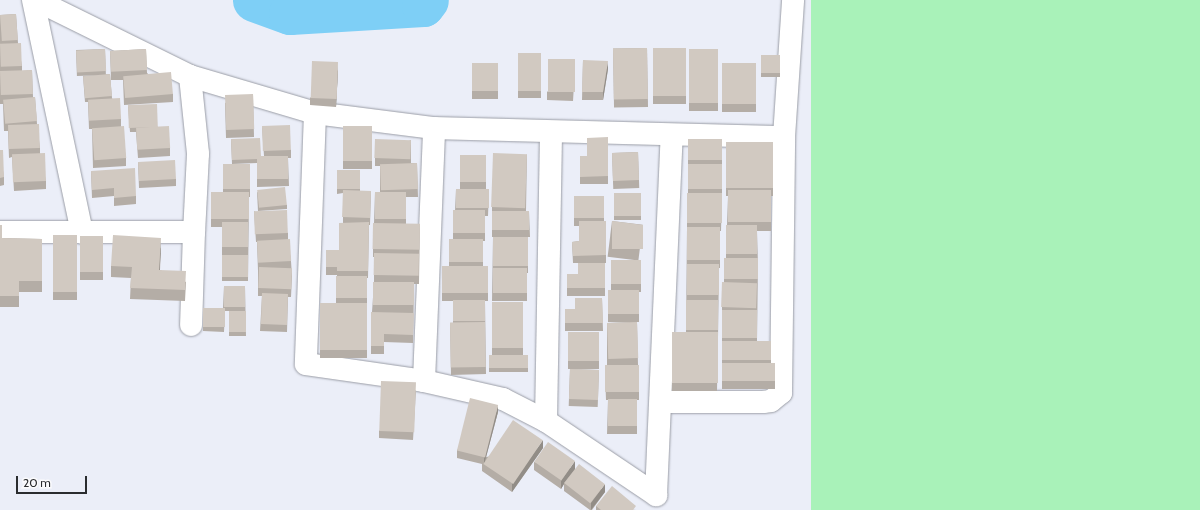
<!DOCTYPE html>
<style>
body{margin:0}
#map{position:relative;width:1200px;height:510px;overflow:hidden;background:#ebeef8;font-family:Cabin,sans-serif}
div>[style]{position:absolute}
.green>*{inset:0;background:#a9f2b9;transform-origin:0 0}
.river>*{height:43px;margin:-21.5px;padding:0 21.5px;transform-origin:21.5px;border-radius:21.5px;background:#7ecff6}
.roads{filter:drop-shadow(0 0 1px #9a9da6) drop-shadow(0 0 1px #9a9da6)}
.street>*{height:22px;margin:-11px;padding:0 11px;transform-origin:11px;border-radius:11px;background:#fff}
.wall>*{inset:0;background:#b4ada6;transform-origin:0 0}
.shaded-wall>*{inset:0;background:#928d87}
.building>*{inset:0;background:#d1c9c1;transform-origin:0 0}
span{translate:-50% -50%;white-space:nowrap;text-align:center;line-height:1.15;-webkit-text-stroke:3.5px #fbfbfd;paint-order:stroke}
.scale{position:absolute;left:16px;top:476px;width:71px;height:18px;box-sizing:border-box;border:2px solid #2a2c2f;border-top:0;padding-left:5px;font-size:12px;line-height:14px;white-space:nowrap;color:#2a2c2f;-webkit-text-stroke:3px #fbfbfd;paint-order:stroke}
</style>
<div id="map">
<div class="green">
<i style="left:811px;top:0;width:389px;height:510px"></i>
</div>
<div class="river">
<i style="left:254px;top:0;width:38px;rotate:20deg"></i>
<i style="left:290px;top:13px;width:133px;rotate:-3.4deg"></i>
<i style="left:423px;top:5px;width:6px;rotate:-51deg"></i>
</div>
<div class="roads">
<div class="street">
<i style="left:33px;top:0;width:238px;rotate:78.1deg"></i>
<i style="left:36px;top:0;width:172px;rotate:26.3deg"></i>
<i style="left:190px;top:76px;width:130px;rotate:16.5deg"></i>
<i style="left:315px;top:113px;width:120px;rotate:7.2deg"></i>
<i style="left:434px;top:128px;width:350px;rotate:1.5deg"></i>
<i style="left:190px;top:76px;width:78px;rotate:84.1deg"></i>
<i style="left:198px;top:154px;width:78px;rotate:92.9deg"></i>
<i style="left:315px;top:113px;width:251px;rotate:92.1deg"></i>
<i style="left:306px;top:364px;width:119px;rotate:8.2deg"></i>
<i style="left:424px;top:381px;width:81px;rotate:12.8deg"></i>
<i style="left:503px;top:399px;width:48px;rotate:27.1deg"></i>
<i style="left:546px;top:421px;width:133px;rotate:33.9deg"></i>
<i style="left:656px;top:495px;width:360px;rotate:-87.5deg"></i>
<i style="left:0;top:232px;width:194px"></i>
<i style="left:194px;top:232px;width:93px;rotate:91.8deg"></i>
<i style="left:424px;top:381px;width:253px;rotate:-87.7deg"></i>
<i style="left:662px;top:402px;width:101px"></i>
<i style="left:763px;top:402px;width:8px;rotate:-7deg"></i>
<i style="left:771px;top:401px;width:13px;rotate:-39deg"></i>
<i style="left:781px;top:393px;width:256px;rotate:-89.3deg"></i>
<i style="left:784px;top:137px;width:137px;rotate:-86.2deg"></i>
<i style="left:546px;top:421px;width:289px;rotate:-89deg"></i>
</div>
</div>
<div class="wall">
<i style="clip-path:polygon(16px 14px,18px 43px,22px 66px,22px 71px,32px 70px,33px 97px,35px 97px,37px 124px,40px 148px,40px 153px,46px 181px,46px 189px,14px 191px,12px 157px,9px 158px,8px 131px,4px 131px,3px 104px,0 104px,0 15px)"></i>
<i style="left:647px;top:48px;width:59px;height:34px;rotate:89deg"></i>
<i style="left:686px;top:48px;width:56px;height:33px;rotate:90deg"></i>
<i style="left:105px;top:49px;width:26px;height:29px;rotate:88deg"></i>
<i style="clip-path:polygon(146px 49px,147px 73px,173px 94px,173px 102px,124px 105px,123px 80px,111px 80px,110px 51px)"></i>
<i style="left:689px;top:49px;width:29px;height:62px"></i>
<i style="left:541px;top:53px;width:45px;height:23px;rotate:90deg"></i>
<i style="left:761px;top:55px;width:19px;height:22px"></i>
<i style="clip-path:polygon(583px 60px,608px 69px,603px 100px,582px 100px)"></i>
<i style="left:498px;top:63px;width:36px;height:26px;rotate:90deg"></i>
<i style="left:722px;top:63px;width:34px;height:49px"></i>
<i style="clip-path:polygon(575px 67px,573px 101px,547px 100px,547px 92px)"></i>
<i style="clip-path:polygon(338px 70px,336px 107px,310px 105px,310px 98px)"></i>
<i style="clip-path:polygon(110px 74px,112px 98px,121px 119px,121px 126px,126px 158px,126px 166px,93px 168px,92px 129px,89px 129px,88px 102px,85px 102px,83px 76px)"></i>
<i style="clip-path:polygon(253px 94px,254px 137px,226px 138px,225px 103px)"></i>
<i style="clip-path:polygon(128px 106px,158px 127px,170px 148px,170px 156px,138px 158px,136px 132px,130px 132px)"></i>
<i style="left:343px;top:126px;width:29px;height:43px"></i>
<i style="clip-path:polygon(262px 127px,291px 150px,291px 158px,288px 158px,289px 186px,257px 187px,257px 163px,232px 164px,231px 139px,261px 156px,264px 156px)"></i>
<i style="clip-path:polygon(0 137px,0 150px,4px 177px,4px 185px,0 186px)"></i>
<i style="clip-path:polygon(608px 137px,608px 184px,580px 184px,580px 156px,587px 156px)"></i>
<i style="clip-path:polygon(688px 139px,722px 139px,722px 197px,721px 231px,720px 231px,720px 268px,719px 268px,718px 338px,717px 391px,672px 391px,672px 332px,686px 332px,687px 227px,687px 193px,688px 193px)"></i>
<i style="clip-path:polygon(411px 140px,411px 163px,417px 163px,418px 197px,406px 197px,406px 224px,420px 224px,419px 284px,414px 284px,413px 343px,384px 342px,384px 354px,371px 354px,371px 312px,372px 312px,374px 282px,374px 257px,373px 257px,373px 249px,374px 223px,375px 192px,380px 192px,380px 166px,375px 166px,375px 158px)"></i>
<i style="clip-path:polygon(726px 142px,773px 142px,773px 196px,771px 196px,771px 231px,757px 231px,758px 265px,757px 341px,771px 341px,771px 363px,775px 363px,775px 389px,722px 389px,722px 307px,724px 283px,724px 258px,726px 258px,726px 225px,727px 225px,728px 196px,726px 196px)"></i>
<i style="left:638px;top:152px;width:36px;height:26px;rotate:88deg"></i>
<i style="clip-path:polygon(527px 154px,526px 211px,529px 211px,530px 237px,520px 237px,528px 237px,528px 273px,527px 273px,527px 301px,492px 301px,493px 237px,492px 237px,492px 207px)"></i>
<i style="clip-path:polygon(460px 155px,486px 155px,486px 189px,489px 189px,488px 216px,485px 216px,485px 241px,483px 241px,483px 266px,488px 266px,488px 301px,485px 301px,486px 374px,451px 375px,450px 323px,453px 323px,453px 301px,442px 301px,442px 267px,449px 267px,449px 239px,453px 239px,453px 211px,455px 211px,456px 189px,460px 189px)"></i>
<i style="clip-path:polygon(138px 162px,176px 179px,176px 186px,139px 188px)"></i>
<i style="clip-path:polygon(250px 164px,250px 197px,249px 197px,248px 281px,222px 281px,222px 227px,211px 227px,211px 192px,223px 192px,223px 165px)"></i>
<i style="clip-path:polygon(337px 170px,360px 170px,360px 191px,371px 191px,370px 225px,369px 225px,368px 278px,367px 278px,367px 358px,320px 358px,320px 303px,336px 303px,336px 276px,337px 276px,337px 275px,326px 275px,326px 250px,339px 250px,343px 223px,343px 193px,337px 194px)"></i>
<i style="clip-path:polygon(91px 171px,136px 196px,136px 204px,114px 206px,114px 196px,92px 198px)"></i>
<i style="clip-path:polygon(257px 192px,287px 205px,287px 209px,258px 211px)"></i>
<i style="left:614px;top:193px;width:27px;height:27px"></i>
<i style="clip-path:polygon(574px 196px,604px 196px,604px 221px,606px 221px,606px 263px,605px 263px,605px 296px,567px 296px,567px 274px,578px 274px,578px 263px,573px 263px,572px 242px,579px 241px,579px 226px,574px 226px)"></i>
<i style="clip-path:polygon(254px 211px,288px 233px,288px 239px,291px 261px,292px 276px,291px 297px,288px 297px,287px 332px,260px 331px,262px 296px,258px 296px,258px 271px,257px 242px,256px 242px)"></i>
<i style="left:612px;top:221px;width:31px;height:36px;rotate:7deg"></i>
<i style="clip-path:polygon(0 225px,2px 238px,42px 239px,42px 292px,19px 292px,19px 307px,0 307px)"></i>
<i style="left:53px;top:235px;width:24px;height:65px"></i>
<i style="left:80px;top:236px;width:23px;height:44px"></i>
<i style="clip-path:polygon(161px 248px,160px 270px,186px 282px,185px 301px,130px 299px,131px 278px,111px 277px,111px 266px)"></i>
<i style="clip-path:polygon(611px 260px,641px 260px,641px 292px,639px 292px,639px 322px,637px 322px,638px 365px,639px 365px,639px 400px,637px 400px,637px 434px,607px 434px,608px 400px,606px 400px,605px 372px,607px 365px,607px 323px,630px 322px,608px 322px,608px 290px,611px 290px)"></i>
<i style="clip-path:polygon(224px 286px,245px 286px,246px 336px,229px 336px,229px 311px,225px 311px,224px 332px,203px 331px,203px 308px,223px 308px)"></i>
<i style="clip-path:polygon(602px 298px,603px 331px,565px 331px,565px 309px,575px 309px)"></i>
<i style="clip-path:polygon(492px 302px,523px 302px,523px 355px,528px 355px,528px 372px,489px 372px,489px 355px,492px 355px)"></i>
<i style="left:599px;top:332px;width:37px;height:31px;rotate:90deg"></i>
<i style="left:570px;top:369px;width:29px;height:37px;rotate:2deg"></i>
<i style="clip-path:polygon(416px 390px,413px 440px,379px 438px,379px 431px)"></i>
<i style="clip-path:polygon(498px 412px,486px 457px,543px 448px,512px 492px,482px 471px,482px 464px,457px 458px,457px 450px)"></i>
<i style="clip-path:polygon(534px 462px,575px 469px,605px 492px,592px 510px,590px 510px,564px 491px,564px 484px,561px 489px,534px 470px)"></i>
<i style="clip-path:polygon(596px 506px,636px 510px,596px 510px)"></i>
</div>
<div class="shaded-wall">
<i style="clip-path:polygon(608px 61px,608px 69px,603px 100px,603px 92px)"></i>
<i style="clip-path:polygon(338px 62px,338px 70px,336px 107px,336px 99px)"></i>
<i style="clip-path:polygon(161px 238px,161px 248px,159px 280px,159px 270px)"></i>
<i style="clip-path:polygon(498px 405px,498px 412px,484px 465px,484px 457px)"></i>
<i style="clip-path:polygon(543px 440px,543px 448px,512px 492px,512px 484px)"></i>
<i style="clip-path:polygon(575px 461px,575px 469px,564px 483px,564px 484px,561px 489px,561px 481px)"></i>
<i style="clip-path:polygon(605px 484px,605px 492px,591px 510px,591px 503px)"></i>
</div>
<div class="building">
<i style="left:16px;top:14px;width:26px;height:16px;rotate:86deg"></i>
<i style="left:21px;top:43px;width:23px;height:21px;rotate:88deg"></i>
<i style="left:647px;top:48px;width:51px;height:34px;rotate:89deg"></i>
<i style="left:686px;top:48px;width:48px;height:33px;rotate:90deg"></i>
<i style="left:105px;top:49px;width:22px;height:29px;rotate:87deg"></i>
<i style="left:146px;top:49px;width:21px;height:36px;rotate:87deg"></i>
<i style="left:689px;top:49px;width:29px;height:54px"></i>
<i style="left:541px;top:53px;width:38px;height:23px;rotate:90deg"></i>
<i style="left:761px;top:55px;width:19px;height:18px"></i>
<i style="left:548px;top:59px;width:27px;height:33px"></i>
<i style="clip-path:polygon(583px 60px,608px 61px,603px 92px,582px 92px)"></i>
<i style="left:312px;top:61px;width:26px;height:37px;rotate:2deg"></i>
<i style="left:498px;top:63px;width:28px;height:26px;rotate:90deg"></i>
<i style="left:722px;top:63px;width:34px;height:41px"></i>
<i style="left:32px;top:70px;width:24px;height:32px;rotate:88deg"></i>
<i style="left:171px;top:72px;width:22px;height:48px;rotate:85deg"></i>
<i style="left:110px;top:74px;width:22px;height:27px;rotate:85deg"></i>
<i style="left:253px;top:94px;width:35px;height:28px;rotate:88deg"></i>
<i style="left:35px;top:97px;width:24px;height:32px;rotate:85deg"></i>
<i style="left:120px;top:98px;width:21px;height:32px;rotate:87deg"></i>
<i style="left:157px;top:104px;width:23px;height:29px;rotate:88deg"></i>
<i style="left:39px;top:124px;width:24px;height:31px;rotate:88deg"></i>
<i style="left:290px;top:125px;width:25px;height:28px;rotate:88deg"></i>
<i style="left:124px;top:126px;width:32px;height:32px;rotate:86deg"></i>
<i style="left:169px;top:126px;width:22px;height:33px;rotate:87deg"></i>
<i style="left:343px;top:126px;width:29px;height:35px"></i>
<i style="clip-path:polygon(608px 137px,608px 176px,580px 177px,580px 156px,587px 156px,587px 138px)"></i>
<i style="clip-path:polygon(260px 138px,261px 156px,257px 156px,257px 159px,232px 160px,231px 139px)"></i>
<i style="left:375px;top:139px;width:36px;height:19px;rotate:2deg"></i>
<i style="left:688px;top:139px;width:34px;height:21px"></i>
<i style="left:726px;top:142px;width:47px;height:46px"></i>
<i style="clip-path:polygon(0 150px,3px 150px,4px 177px,0 178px)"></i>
<i style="left:638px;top:152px;width:28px;height:26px;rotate:88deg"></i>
<i style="left:45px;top:153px;width:28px;height:33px;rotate:88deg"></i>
<i style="left:493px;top:153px;width:34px;height:54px;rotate:2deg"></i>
<i style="left:460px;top:155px;width:26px;height:27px"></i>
<i style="left:257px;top:156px;width:31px;height:23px"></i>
<i style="left:175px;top:160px;width:19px;height:37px;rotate:87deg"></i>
<i style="left:417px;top:163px;width:26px;height:37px;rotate:88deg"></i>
<i style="left:250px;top:164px;width:25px;height:27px;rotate:90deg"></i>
<i style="left:688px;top:164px;width:34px;height:25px"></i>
<i style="clip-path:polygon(135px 168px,136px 196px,114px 198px,114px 188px,92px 190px,91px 171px)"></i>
<i style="left:337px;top:170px;width:23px;height:19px"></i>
<i style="left:285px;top:187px;width:18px;height:28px;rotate:84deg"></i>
<i style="left:456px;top:189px;width:33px;height:19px"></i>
<i style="left:343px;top:190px;width:28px;height:27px;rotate:2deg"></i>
<i style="left:728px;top:190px;width:43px;height:32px"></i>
<i style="left:211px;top:192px;width:38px;height:27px"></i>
<i style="left:375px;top:192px;width:31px;height:27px"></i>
<i style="left:614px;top:193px;width:27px;height:23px"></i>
<i style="left:687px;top:193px;width:35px;height:30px"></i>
<i style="left:574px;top:196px;width:30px;height:22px"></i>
<i style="left:287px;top:210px;width:23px;height:33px;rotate:88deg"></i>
<i style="left:485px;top:210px;width:23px;height:32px;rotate:90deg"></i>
<i style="left:492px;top:211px;width:37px;height:19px"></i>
<i style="clip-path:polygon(579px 221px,606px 221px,606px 255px,573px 256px,572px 242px,579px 241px)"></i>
<i style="clip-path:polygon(612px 221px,643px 225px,643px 249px,612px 249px)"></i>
<i style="left:222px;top:222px;width:26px;height:25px"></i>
<i style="clip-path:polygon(369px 222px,368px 271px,337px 271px,337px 267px,326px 267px,326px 250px,339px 250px,339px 223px)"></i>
<i style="left:373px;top:223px;width:47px;height:26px;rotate:1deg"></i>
<i style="clip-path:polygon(0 225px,2px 225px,2px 238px,42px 239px,42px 281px,19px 281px,19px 296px,0 296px)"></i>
<i style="left:726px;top:225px;width:31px;height:29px"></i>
<i style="left:687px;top:227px;width:33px;height:33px"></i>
<i style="left:53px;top:235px;width:24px;height:57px"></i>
<i style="clip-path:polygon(113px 235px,161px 238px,159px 270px,186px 271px,185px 290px,130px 288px,132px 267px,111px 266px)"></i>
<i style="left:80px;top:236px;width:23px;height:36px"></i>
<i style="left:493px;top:237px;width:35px;height:29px"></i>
<i style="left:290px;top:239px;width:22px;height:33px;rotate:87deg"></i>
<i style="left:449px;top:239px;width:34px;height:23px"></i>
<i style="left:374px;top:253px;width:45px;height:22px;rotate:1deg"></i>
<i style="left:222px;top:255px;width:26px;height:22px"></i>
<i style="left:724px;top:258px;width:34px;height:21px"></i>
<i style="left:611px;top:260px;width:30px;height:24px"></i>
<i style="clip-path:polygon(578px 263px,605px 263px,605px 288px,567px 288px,567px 274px,578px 274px)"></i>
<i style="left:687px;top:264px;width:32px;height:31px"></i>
<i style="left:488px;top:266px;width:27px;height:46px;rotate:90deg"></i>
<i style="left:259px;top:267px;width:33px;height:21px;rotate:2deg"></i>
<i style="left:493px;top:268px;width:34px;height:25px"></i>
<i style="left:336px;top:276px;width:31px;height:22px"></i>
<i style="left:373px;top:282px;width:41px;height:23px"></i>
<i style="left:722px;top:282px;width:35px;height:25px;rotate:2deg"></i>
<i style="left:224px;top:286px;width:21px;height:21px"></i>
<i style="left:608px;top:290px;width:31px;height:24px"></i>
<i style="left:262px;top:293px;width:26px;height:31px;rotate:2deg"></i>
<i style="clip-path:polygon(575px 298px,602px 298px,603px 323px,565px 323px,565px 309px,575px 309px)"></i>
<i style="left:453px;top:300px;width:32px;height:21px"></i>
<i style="left:686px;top:300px;width:32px;height:30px"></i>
<i style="left:492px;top:302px;width:31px;height:46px"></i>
<i style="left:320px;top:303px;width:47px;height:47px"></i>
<i style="left:203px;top:308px;width:22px;height:19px"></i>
<i style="left:722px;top:310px;width:35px;height:28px"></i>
<i style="left:229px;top:311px;width:17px;height:21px"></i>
<i style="clip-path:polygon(371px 312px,414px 313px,413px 335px,384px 334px,384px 346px,371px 346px)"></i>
<i style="left:485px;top:322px;width:45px;height:35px;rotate:89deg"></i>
<i style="left:637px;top:322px;width:36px;height:30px;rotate:88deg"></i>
<i style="left:599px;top:332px;width:29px;height:31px;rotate:90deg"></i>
<i style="left:672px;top:332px;width:46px;height:51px"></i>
<i style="left:722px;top:341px;width:49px;height:19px"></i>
<i style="left:489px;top:355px;width:39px;height:13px"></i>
<i style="left:722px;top:363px;width:53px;height:18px"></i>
<i style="left:605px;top:365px;width:34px;height:27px"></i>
<i style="left:570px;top:369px;width:29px;height:30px;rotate:2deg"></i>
<i style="left:381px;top:381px;width:35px;height:50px;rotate:2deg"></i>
<i style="left:470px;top:398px;width:29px;height:54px;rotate:14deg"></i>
<i style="left:608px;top:399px;width:29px;height:27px"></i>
<i style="left:513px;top:420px;width:36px;height:53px;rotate:34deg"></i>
<i style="left:548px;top:442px;width:33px;height:24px;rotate:35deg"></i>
<i style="left:579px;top:464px;width:33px;height:24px;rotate:38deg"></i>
<i style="clip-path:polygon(612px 486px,636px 506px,633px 510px,601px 510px,596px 506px)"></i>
</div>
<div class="scale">20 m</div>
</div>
